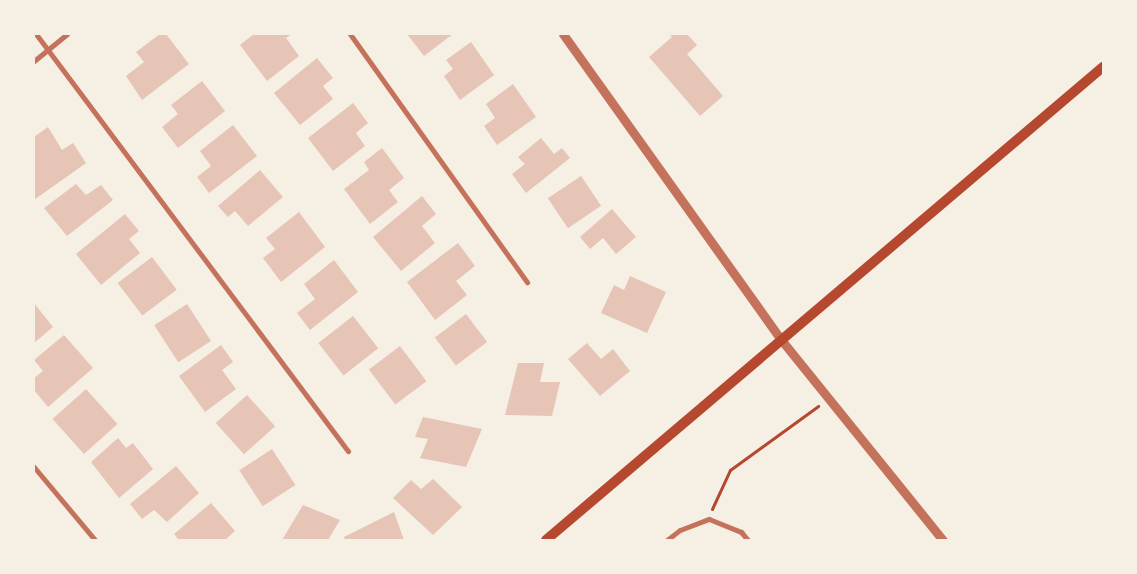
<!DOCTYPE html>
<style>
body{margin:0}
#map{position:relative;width:1137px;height:574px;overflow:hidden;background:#f6efe4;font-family:"PT Serif",serif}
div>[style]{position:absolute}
.building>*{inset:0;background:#e6c5b7;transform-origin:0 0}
.path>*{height:3px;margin:-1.5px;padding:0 1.5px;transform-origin:1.5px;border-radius:1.5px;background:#b5482f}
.minor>*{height:5px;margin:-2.5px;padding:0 2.5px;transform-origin:2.5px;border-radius:2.5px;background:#c5725c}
.tertiary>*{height:9px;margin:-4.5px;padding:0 4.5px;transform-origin:4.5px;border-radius:4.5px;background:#c5725c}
.secondary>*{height:10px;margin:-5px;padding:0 5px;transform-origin:5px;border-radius:5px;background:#b5482f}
span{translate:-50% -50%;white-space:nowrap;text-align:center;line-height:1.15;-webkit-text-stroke:4px #f6efe4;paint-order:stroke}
.frame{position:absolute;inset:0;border:35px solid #f6efe4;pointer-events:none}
</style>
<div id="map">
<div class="building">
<i style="clip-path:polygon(160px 34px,166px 34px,189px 64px,142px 100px,126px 76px,144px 62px,136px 52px)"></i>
<i style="clip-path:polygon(254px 34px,292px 34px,286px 38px,299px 56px,267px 81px,240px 45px)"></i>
<i style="clip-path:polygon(407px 34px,453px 34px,424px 56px)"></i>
<i style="clip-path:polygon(669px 34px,687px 34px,697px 45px,687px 54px,723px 96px,700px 116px,649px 57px,672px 37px)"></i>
<i style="clip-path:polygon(471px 42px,494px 75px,460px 100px,444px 76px,453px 69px,446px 60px)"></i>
<i style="clip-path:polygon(317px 58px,333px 78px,323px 86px,333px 99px,300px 125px,274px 93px)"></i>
<i style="clip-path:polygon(202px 81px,225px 111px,178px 148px,162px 127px,178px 114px,171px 105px)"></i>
<i style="clip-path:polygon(513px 84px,536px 117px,497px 145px,484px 126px,495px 118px,486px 104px)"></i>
<i style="clip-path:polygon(353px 103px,368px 123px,356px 133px,365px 146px,333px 171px,308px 138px)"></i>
<i style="clip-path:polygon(233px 125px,257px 156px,209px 193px,197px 177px,211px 166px,200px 151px)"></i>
<i style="clip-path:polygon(48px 127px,62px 150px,73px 143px,86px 163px,34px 200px,34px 137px)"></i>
<i style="clip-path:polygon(541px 138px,554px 154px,562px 148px,570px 158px,526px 193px,512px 174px,525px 164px,518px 157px)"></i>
<i style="clip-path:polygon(382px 148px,404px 178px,389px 190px,398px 202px,370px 224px,344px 189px,369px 170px,364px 162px)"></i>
<i style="clip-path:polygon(260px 170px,283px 197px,248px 226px,235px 211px,228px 217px,218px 206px)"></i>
<i style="left:581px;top:176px;width:36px;height:40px;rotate:56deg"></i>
<i style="clip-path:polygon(76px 184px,86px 195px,101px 185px,113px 200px,67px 236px,44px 208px)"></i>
<i style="clip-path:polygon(422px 196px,436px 214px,422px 226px,435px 243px,401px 271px,373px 237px)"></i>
<i style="clip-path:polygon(612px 209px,636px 237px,616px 254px,603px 238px,590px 249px,580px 237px)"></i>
<i style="clip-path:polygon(299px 212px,325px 247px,281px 282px,263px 258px,275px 249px,266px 238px)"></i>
<i style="clip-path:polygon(125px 214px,139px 231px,129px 239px,140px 253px,101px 285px,76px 254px)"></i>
<i style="clip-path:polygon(458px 243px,475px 266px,456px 281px,467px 295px,435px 320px,407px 282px)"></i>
<i style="left:152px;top:257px;width:41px;height:43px;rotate:53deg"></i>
<i style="clip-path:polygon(334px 260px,358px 292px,310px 330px,297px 313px,315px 299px,304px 284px)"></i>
<i style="clip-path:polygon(630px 276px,666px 292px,647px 333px,601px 313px,614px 285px,624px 290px)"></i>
<i style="clip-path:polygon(34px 303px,53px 327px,34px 343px)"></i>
<i style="left:187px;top:304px;width:44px;height:39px;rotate:57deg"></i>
<i style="left:466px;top:314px;width:35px;height:39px;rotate:53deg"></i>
<i style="left:353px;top:316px;width:41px;height:44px;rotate:52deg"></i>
<i style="clip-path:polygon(64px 335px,93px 368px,48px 407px,34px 390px,34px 378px,43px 371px,34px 360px)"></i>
<i style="clip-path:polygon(587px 343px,601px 359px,613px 349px,630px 371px,600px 396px,568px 359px)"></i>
<i style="clip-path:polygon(221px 345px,233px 362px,222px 370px,236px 389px,205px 412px,179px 376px)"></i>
<i style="left:400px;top:346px;width:44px;height:39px;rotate:53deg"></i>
<i style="clip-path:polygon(518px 363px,544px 363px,540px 382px,560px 382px,552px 416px,505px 415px)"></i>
<i style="left:86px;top:389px;width:47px;height:45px;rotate:48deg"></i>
<i style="left:247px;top:395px;width:42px;height:42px;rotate:48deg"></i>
<i style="clip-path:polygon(423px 417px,482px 429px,466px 467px,420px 458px,428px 439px,415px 437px)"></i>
<i style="clip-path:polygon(118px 438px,126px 448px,133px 443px,153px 469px,119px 498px,91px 462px)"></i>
<i style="left:272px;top:449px;width:43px;height:39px;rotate:57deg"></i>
<i style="clip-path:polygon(176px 466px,199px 493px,167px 522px,154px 510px,142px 519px,130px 504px)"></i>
<i style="clip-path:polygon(433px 479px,462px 507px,433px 535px,393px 498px,411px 480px,421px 489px)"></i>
<i style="clip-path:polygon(211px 503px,235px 531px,225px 540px,179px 540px,174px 534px)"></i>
<i style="clip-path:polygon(303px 505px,340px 520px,328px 540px,282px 540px)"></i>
<i style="clip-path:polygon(394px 512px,404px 540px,345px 540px,344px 537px)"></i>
</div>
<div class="path">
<i style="left:712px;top:509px;width:43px;rotate:-65.2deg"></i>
<i style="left:730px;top:470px;width:109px;rotate:-36deg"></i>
</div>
<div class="minor">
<i style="left:36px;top:34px;width:521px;rotate:53.2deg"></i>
<i style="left:350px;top:34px;width:305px;rotate:54.5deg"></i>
<i style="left:34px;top:61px;width:43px;rotate:-39.3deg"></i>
<i style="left:34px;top:467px;width:95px;rotate:50.1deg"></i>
<i style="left:667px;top:540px;width:16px;rotate:-38deg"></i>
<i style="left:680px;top:530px;width:31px;rotate:-21deg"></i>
<i style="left:709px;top:519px;width:35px;rotate:22deg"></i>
<i style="left:741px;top:532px;width:11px;rotate:49deg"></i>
</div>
<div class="tertiary">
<i style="left:563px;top:34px;width:379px;rotate:54.5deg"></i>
<i style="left:783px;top:342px;width:255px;rotate:51.1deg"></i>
</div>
<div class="secondary">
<i style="left:546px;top:540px;width:731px;rotate:-40.34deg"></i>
</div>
<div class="frame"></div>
</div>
